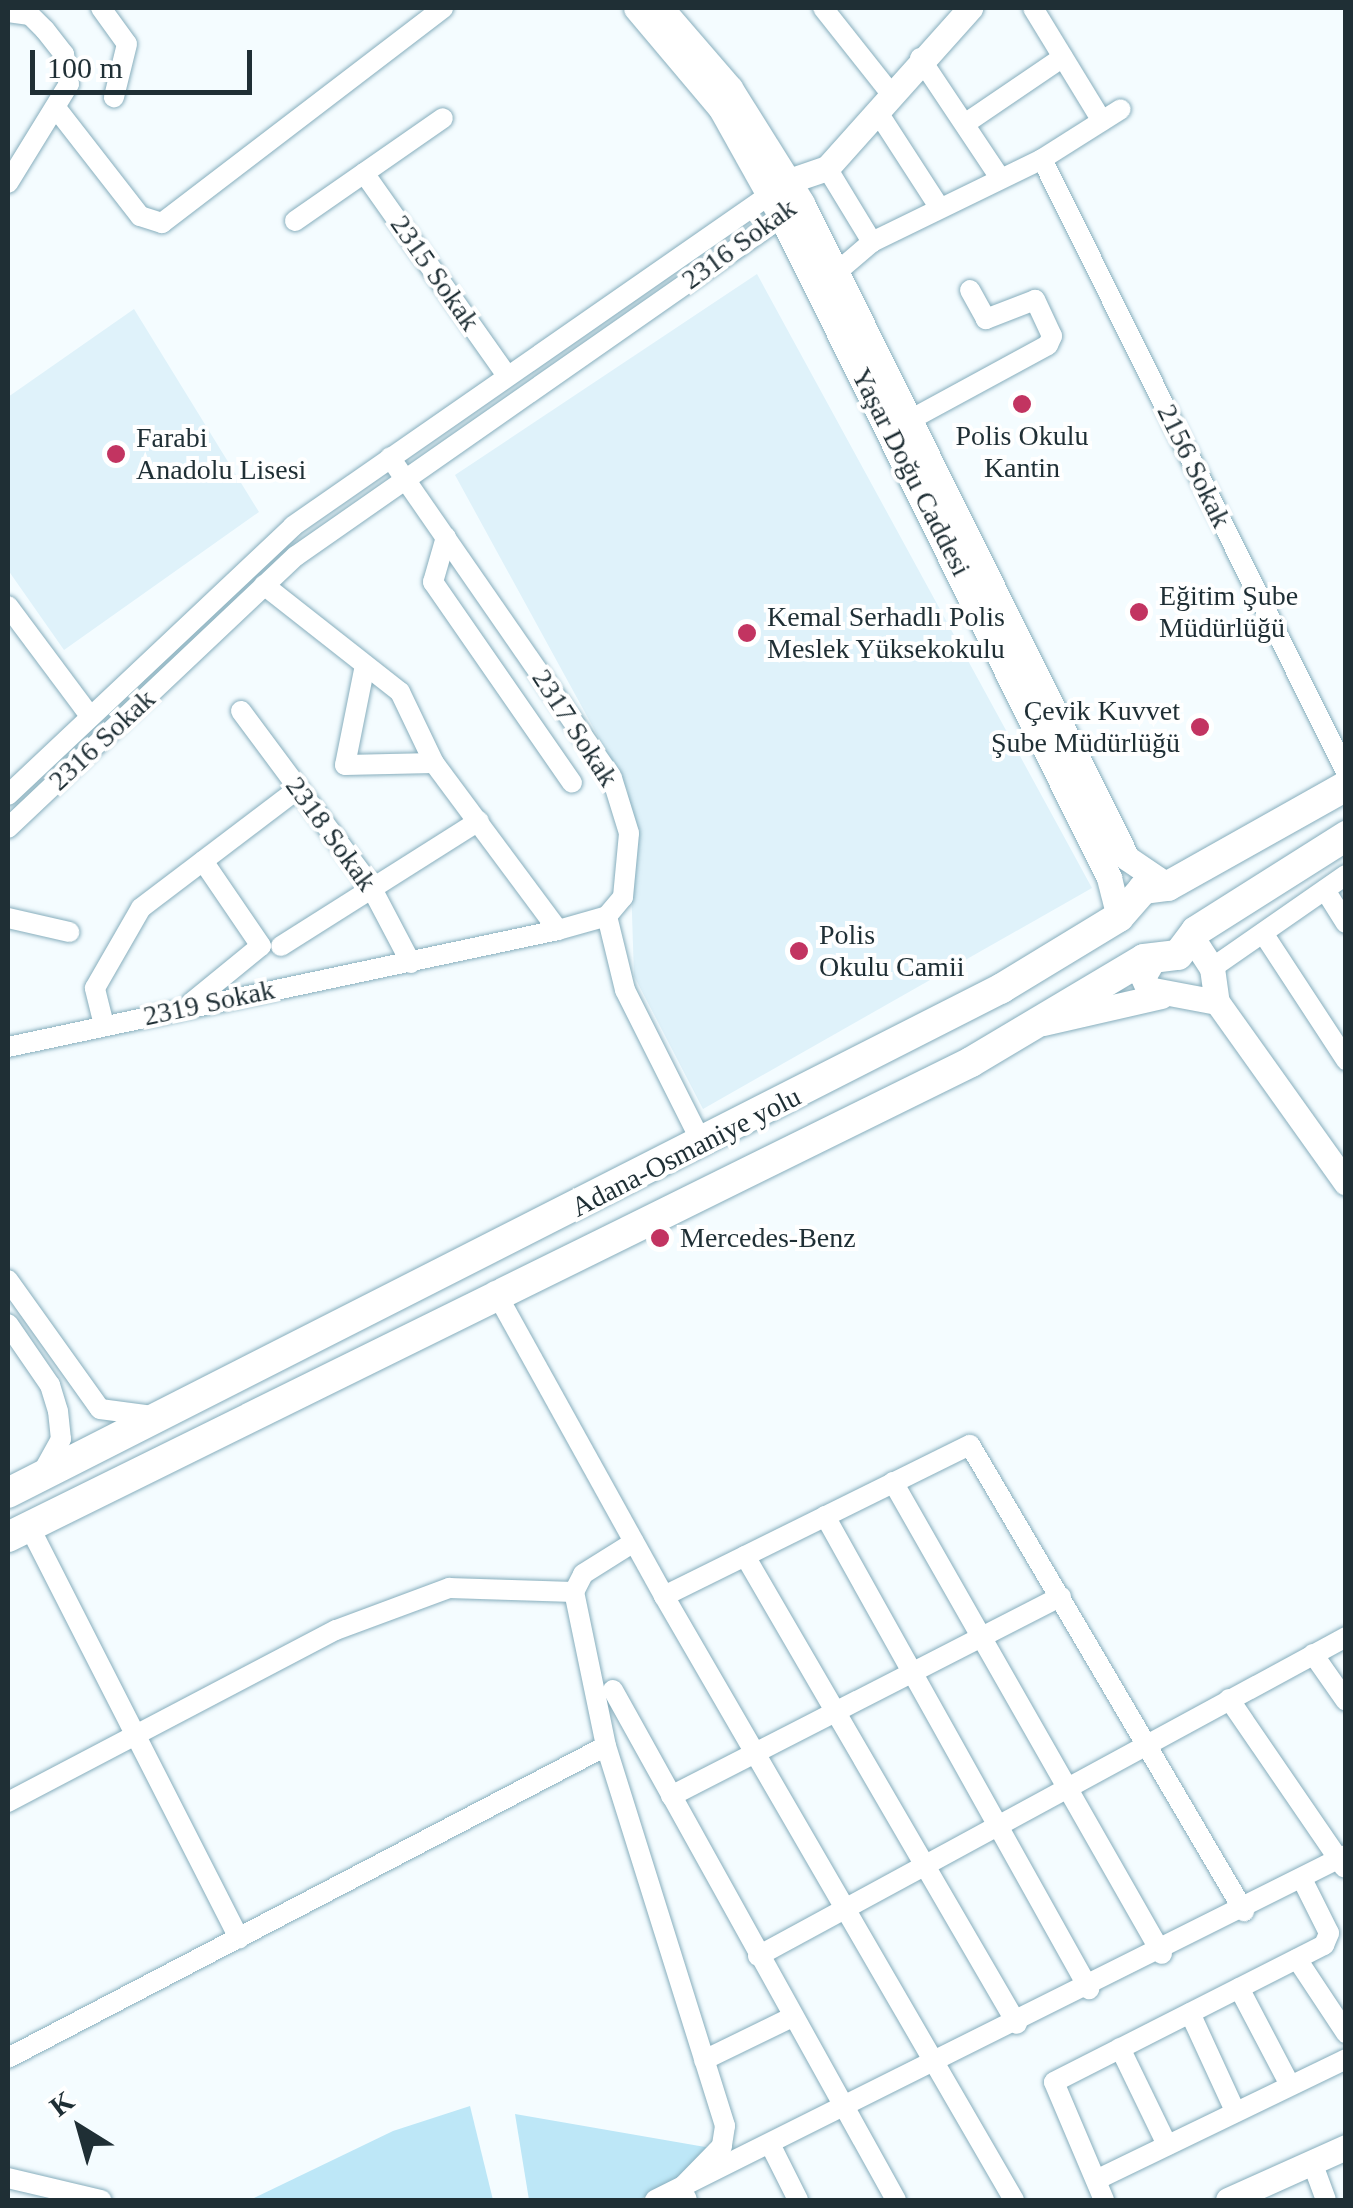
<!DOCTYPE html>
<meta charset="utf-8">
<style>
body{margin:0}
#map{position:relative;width:1353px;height:2208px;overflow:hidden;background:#f4fcff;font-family:"Times New Roman",serif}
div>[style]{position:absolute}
.built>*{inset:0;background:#dff2fa}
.green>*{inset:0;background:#bde7f7}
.roads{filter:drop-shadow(0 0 2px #87aebd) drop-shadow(0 0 2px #87aebd)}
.minor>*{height:20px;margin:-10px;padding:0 10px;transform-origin:10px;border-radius:10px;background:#fff}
.major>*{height:25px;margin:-12.5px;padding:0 12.5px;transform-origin:12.5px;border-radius:12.5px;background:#fff}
.highway>*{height:30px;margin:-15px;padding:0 15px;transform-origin:15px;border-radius:15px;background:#fff}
.dots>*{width:28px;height:28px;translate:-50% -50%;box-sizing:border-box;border:5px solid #fff;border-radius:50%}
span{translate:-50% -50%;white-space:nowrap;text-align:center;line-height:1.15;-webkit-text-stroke:8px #fff;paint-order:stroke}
.street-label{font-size:28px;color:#1f2f35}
.poi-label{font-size:28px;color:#1f2f35}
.left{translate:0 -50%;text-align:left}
.right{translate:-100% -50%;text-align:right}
.frame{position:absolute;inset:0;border:10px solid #1f2f35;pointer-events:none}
.north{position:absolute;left:30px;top:2078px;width:100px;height:100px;-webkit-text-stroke:8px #fff;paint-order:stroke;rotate:323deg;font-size:28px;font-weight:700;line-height:40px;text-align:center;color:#1f2f35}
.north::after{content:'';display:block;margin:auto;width:35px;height:45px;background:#1f2f35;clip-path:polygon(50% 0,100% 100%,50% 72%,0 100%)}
.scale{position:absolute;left:30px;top:50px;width:222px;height:45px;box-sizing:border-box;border:5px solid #1f2f35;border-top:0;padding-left:12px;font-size:30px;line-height:35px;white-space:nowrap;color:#1f2f35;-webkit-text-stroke:8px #fff;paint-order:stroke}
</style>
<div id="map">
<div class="built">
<i style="clip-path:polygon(757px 274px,1092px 888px,703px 1109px,634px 976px,628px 791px,455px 475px)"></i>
<i style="clip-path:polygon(134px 309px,259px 512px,64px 650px,8px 570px,8px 397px)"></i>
</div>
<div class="green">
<i style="clip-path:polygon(470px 2106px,493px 2200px,250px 2200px,393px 2131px)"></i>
<i style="clip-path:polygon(515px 2114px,711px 2148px,714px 2157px,639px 2200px,529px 2200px)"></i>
</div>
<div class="roads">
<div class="minor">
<i style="left:101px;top:8px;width:44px;rotate:54.2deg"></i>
<i style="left:127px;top:44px;width:55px;rotate:103.8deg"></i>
<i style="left:823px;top:8px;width:105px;rotate:51.6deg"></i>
<i style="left:1033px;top:8px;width:132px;rotate:58.6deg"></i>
<i style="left:8px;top:12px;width:22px;rotate:8deg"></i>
<i style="left:30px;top:15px;width:21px;rotate:45deg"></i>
<i style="left:45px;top:30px;width:31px;rotate:52deg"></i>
<i style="left:64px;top:54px;width:30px;rotate:81deg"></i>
<i style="left:69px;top:84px;width:116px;rotate:121.6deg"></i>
<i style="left:920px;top:58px;width:141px;rotate:56.3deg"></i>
<i style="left:56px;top:108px;width:137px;rotate:52.1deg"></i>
<i style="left:140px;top:216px;width:23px;rotate:18deg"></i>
<i style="left:162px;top:223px;width:354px;rotate:-37.4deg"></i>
<i style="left:877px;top:111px;width:114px;rotate:57.1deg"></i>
<i style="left:966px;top:123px;width:117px;rotate:-34.2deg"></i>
<i style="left:1042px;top:159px;width:684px;rotate:63.62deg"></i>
<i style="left:827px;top:168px;width:87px;rotate:58.7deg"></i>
<i style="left:364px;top:173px;width:246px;rotate:54.8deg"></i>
<i style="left:295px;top:221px;width:180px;rotate:-34.8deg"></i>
<i style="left:837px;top:272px;width:46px;rotate:-40.6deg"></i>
<i style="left:872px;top:242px;width:189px;rotate:-26deg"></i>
<i style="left:1042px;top:159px;width:93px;rotate:-32.3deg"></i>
<i style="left:908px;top:421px;width:159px;rotate:-28.5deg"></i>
<i style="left:1048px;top:345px;width:10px;rotate:-66deg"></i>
<i style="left:1052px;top:336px;width:40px;rotate:-115deg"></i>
<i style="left:1035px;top:300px;width:53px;rotate:158.8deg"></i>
<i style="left:986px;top:319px;width:33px;rotate:-119deg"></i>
<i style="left:446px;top:537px;width:47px;rotate:106.1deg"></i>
<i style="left:433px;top:582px;width:244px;rotate:55.3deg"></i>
<i style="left:264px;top:585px;width:173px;rotate:38.2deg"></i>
<i style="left:400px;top:692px;width:79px;rotate:64.4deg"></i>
<i style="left:434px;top:763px;width:208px;rotate:53.4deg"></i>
<i style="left:8px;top:606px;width:137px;rotate:53.3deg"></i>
<i style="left:365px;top:665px;width:102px;rotate:101.3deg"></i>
<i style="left:345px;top:765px;width:89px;rotate:-1.3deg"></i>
<i style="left:241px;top:711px;width:217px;rotate:53.4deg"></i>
<i style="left:370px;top:885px;width:88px;rotate:62.3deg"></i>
<i style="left:8px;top:795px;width:392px;rotate:-43.3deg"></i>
<i style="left:293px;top:526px;width:594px;rotate:-34.79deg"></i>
<i style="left:8px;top:828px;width:396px;rotate:-43.4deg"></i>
<i style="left:296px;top:556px;width:606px;rotate:-34.92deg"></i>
<i style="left:1325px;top:890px;width:39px;rotate:58deg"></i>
<i style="left:607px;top:916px;width:76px;rotate:76.3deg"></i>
<i style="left:625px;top:990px;width:174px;rotate:63.3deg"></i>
<i style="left:8px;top:918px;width:63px;rotate:12.9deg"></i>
<i style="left:1263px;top:933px;width:152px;rotate:56.8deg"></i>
<i style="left:281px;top:946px;width:234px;rotate:-32.3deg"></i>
<i style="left:1212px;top:968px;width:163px;rotate:-34.8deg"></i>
<i style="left:191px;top:1003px;width:90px;rotate:-39.2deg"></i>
<i style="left:261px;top:946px;width:103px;rotate:-124.3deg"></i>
<i style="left:104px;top:1025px;width:38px;rotate:-104deg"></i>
<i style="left:95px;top:988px;width:92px;rotate:-60.1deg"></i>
<i style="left:141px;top:908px;width:197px;rotate:-37.2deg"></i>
<i style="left:8px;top:1047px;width:562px;rotate:-12.01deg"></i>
<i style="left:558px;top:930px;width:51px;rotate:-15.9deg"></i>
<i style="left:607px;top:916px;width:25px;rotate:-50deg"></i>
<i style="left:623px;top:897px;width:64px;rotate:-84.6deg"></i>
<i style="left:629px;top:833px;width:58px;rotate:-107.2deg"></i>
<i style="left:612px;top:778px;width:390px;rotate:-124.7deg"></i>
<i style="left:8px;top:1280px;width:158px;rotate:54.5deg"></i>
<i style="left:100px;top:1409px;width:53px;rotate:7.5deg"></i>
<i style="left:495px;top:1291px;width:349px;rotate:61deg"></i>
<i style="left:8px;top:1324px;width:74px;rotate:55.5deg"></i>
<i style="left:50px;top:1385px;width:27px;rotate:73deg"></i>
<i style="left:58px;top:1411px;width:28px;rotate:84deg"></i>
<i style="left:61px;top:1439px;width:43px;rotate:118.9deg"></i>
<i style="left:893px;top:1482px;width:543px;rotate:60.32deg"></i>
<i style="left:825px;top:1516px;width:542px;rotate:60.83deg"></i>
<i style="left:29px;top:1526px;width:463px;rotate:63deg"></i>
<i style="left:745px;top:1556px;width:541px;rotate:59.83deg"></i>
<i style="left:1313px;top:1654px;width:57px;rotate:54.9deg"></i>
<i style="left:613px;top:1690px;width:583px;rotate:60.97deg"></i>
<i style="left:1229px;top:1699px;width:204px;rotate:55.6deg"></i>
<i style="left:606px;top:1746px;width:157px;rotate:-101.7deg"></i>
<i style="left:574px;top:1592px;width:20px;rotate:-63deg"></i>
<i style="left:583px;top:1574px;width:60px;rotate:-32.1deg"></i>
<i style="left:671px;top:1796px;width:438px;rotate:-27.1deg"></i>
<i style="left:8px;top:1802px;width:370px;rotate:-27.7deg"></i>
<i style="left:336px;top:1630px;width:121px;rotate:-20.4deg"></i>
<i style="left:449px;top:1588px;width:125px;rotate:1.8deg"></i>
<i style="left:758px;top:1956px;width:669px;rotate:-28.48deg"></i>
<i style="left:1297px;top:1959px;width:89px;rotate:56.5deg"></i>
<i style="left:1239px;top:1988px;width:110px;rotate:62.3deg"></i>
<i style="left:1190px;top:2013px;width:108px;rotate:65.3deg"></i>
<i style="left:1120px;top:2048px;width:108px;rotate:64.1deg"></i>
<i style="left:8px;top:2058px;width:674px;rotate:-27.55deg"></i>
<i style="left:606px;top:1746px;width:398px;rotate:72.6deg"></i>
<i style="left:725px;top:2126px;width:20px;rotate:99deg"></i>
<i style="left:722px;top:2146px;width:59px;rotate:134.3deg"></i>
<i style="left:681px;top:2188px;width:13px;rotate:63deg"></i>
<i style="left:704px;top:2060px;width:98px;rotate:-26deg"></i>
<i style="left:770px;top:2144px;width:63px;rotate:63.4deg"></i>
<i style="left:1312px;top:2162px;width:40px;rotate:69.8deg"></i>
<i style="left:8px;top:2178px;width:96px;rotate:13.3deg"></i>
<i style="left:1096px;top:2180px;width:278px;rotate:-25.8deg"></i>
<i style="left:655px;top:2200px;width:772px;rotate:-26.53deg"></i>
<i style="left:1014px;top:2200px;width:698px;rotate:-120.09deg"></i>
<i style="left:664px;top:1596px;width:341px;rotate:-26.3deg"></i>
<i style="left:970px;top:1445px;width:541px;rotate:59.55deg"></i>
<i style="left:1104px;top:2200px;width:128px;rotate:-113deg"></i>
<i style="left:1054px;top:2082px;width:303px;rotate:-26.9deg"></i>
<i style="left:1324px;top:1945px;width:13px;rotate:-67deg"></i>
<i style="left:1329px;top:1933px;width:60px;rotate:-116.6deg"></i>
</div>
<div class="major">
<i style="left:636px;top:8px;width:132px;rotate:49.9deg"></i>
<i style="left:721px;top:109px;width:125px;rotate:60.8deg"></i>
<i style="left:782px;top:218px;width:737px;rotate:63.64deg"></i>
<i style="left:1109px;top:878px;width:40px;rotate:75.6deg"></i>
<i style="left:661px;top:8px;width:106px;rotate:49.2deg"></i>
<i style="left:730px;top:88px;width:136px;rotate:57.9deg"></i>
<i style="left:802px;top:203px;width:731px;rotate:63.61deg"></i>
<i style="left:1127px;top:858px;width:50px;rotate:34.3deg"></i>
<i style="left:786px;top:182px;width:43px;rotate:-18.9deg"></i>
<i style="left:827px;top:168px;width:215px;rotate:-48.2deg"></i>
<i style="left:1193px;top:939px;width:35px;rotate:57deg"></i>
<i style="left:1212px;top:968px;width:34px;rotate:82deg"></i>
<i style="left:1217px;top:1002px;width:222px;rotate:54.5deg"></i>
<i style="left:1153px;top:960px;width:20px;rotate:120deg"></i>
<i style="left:1143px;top:977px;width:13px;rotate:67deg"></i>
<i style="left:1148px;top:989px;width:70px;rotate:10.7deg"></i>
<i style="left:1043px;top:1023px;width:121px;rotate:-12.9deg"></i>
<i style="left:1228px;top:2200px;width:129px;rotate:-24.2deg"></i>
</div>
<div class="highway">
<i style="left:8px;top:1493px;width:1115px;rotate:-26.93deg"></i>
<i style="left:1002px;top:988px;width:137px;rotate:-31.3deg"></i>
<i style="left:1119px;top:917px;width:37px;rotate:-49deg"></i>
<i style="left:1143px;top:889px;width:25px;rotate:-7deg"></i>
<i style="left:1168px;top:886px;width:204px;rotate:-29.3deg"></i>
<i style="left:8px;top:1537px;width:1074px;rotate:-26.25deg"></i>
<i style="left:971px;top:1062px;width:201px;rotate:-30.8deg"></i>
<i style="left:1144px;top:959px;width:34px;rotate:-7deg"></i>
<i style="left:1178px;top:955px;width:30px;rotate:-53deg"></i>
<i style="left:1196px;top:931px;width:178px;rotate:-32.3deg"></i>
</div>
</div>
<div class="dots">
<i style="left:1022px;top:404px;background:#c23461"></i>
<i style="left:116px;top:454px;background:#c23461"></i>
<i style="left:1139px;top:612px;background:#c23461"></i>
<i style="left:747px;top:633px;background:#c23461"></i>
<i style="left:1200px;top:727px;background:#c23461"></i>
<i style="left:799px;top:951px;background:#c23461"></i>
<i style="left:660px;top:1238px;background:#c23461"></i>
</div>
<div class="street-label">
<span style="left:739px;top:244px;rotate:-36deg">2316 Sokak</span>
<span style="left:435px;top:273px;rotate:55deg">2315 Sokak</span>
<span style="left:1194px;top:466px;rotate:64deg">2156 Sokak</span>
<span style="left:911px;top:472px;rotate:63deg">Yaşar Doğu Caddesi</span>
<span style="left:575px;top:728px;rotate:57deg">2317 Sokak</span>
<span style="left:102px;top:740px;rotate:-43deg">2316 Sokak</span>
<span style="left:331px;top:834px;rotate:54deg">2318 Sokak</span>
<span style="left:209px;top:1003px;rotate:-12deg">2319 Sokak</span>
<span style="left:686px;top:1152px;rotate:-27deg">Adana-Osmaniye yolu</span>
</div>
<div class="poi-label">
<span style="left:1022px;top:452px">Polis Okulu<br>Kantin</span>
<span class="left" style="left:136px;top:454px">Farabi<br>Anadolu Lisesi</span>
<span class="left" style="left:1159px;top:612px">Eğitim Şube<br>Müdürlüğü</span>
<span class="left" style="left:767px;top:633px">Kemal Serhadlı Polis<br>Meslek Yüksekokulu</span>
<span class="right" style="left:1180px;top:727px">Çevik Kuvvet<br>Şube Müdürlüğü</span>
<span class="left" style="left:819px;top:951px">Polis<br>Okulu Camii</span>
<span class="left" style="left:680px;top:1238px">Mercedes-Benz</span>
</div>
<div class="frame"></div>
<div class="north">K</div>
<div class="scale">100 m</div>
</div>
